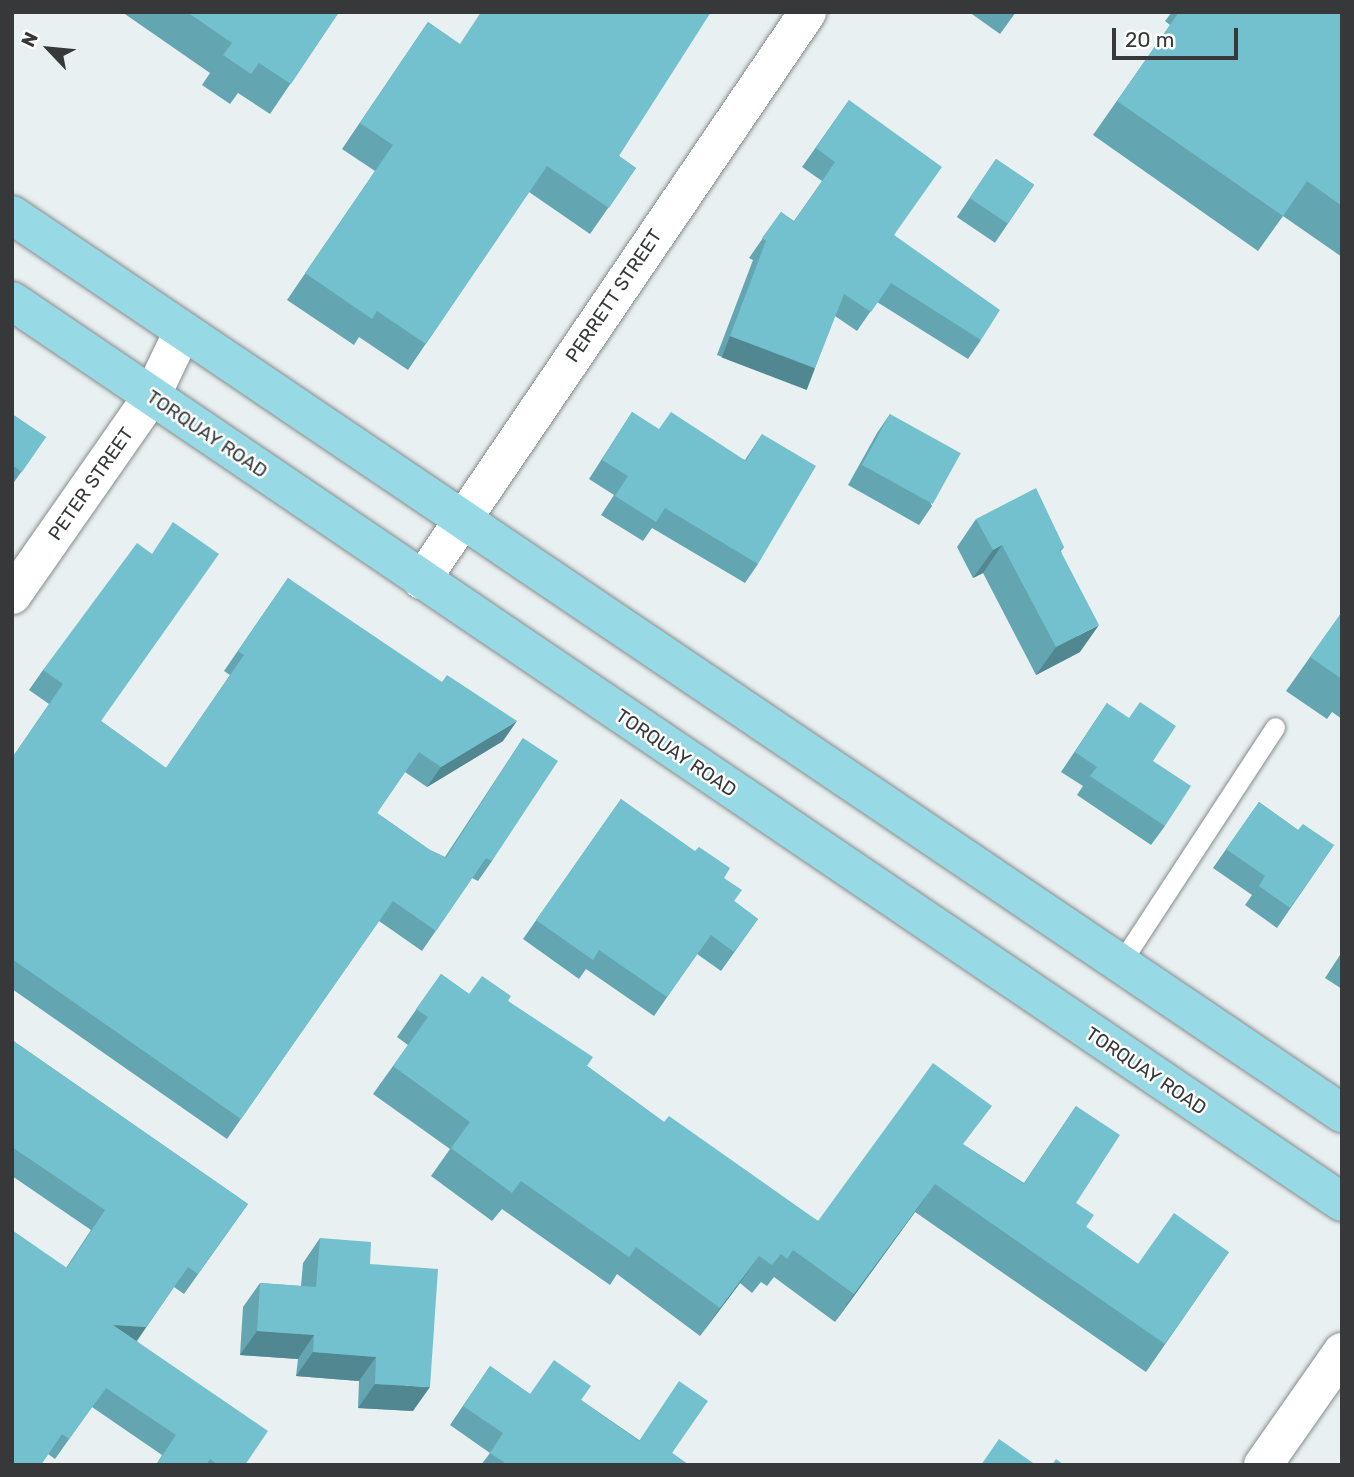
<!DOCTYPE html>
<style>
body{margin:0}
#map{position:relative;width:1354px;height:1477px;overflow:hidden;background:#e9f0f1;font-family:Rubik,sans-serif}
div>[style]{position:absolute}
.roads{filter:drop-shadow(0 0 2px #868c8d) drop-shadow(0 0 2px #868c8d)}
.service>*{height:19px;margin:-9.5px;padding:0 9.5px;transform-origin:9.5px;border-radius:9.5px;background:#fff}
.minor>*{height:37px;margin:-18.5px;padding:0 18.5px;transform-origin:18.5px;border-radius:18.5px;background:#fff}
.tertiary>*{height:38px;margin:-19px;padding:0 19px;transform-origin:19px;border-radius:19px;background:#fff}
.primary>*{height:38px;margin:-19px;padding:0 19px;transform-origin:19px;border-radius:19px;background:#97d9e5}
.wall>*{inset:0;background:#63a6b2;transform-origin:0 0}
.shaded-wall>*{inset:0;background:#508791;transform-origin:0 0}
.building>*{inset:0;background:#73c1cf;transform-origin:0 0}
span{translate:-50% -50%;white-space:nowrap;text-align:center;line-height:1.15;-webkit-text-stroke:5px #fff;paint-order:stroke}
.street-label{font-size:19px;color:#363839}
.frame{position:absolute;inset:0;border:14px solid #363839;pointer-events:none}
.north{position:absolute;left:14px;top:14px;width:70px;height:70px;-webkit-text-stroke:5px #fff;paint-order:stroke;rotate:296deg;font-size:19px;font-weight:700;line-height:28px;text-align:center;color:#363839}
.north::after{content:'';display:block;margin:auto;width:24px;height:32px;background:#363839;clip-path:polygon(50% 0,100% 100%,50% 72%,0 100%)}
.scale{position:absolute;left:1112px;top:28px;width:126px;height:32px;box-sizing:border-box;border:4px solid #363839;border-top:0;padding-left:9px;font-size:21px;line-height:24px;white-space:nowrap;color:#363839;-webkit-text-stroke:5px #fff;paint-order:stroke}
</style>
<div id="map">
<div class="roads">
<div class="service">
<i style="left:1120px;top:964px;width:283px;rotate:-56.8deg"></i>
</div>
<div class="minor">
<i style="left:421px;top:580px;width:687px;rotate:-55.8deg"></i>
<i style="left:12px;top:595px;width:243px;rotate:-55.1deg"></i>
<i style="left:151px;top:396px;width:72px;rotate:-64.5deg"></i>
</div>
<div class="tertiary">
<i style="left:1263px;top:1465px;width:138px;rotate:-55deg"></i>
</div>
<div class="primary">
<i style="left:12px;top:215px;width:1605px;rotate:34.03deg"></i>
<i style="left:12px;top:301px;width:1606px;rotate:34.12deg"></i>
</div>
</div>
<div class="wall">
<i style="clip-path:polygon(122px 12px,339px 12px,270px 114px,238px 93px,230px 104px,202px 85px,210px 73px)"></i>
<i style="clip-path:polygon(969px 12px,1016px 12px,1000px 34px)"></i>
<i style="clip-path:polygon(1172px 12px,1342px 12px,1342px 257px,1283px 216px,1258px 251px,1093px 135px,1170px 25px,1165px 21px)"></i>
<i style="clip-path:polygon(428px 22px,636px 168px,590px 234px,529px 192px,408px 370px,359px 337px,354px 345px,287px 300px,375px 171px,342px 149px)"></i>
<i style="clip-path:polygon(849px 100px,894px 235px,981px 340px,968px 359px,877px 302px,857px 331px,835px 316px,815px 368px,802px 387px,717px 355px,753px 260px,749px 258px,781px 212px,794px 221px,822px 181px,802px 167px)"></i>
<i style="left:996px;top:159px;width:46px;height:70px;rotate:34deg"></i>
<i style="clip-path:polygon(632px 412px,658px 429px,745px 460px,762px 434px,758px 564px,745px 583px,652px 528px,643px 541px,601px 515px,614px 495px,589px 479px)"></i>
<i style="clip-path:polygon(12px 414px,46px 437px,12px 485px)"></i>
<i style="clip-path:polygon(890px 414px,932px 506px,919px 525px,848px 485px,877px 433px)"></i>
<i style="clip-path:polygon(976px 519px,1064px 547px,1061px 551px,1080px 652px,1036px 675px,983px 573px,973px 578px,957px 547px)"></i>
<i style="clip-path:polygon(152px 554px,101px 721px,166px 768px,230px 675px,224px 671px,288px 578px,503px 741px,427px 787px,405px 772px,377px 813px,430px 850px,445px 857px,523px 738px,492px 861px,478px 881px,472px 878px,422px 951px,379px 921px,227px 1139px,12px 989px,12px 758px,49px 704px,29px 690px,43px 670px)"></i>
<i style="clip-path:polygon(1342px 612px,1342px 719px,1332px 712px,1327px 719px,1286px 691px)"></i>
<i style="clip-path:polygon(1107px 703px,1153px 761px,1165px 826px,1151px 845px,1077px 795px,1083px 786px,1061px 772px)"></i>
<i style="clip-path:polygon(621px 799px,724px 878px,734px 901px,758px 919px,721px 971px,697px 954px,654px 1016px,586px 969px,579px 979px,523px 939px)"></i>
<i style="clip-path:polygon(1259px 802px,1298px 830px,1334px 845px,1277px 928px,1245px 905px,1252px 895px,1213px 868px)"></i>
<i style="clip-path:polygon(1342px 952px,1342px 989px,1325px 978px)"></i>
<i style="clip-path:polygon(441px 974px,469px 994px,508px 1001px,587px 1066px,664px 1122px,818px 1221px,964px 1145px,1024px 1183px,1076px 1106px,1076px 1203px,1086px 1227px,1138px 1264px,1229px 1252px,1146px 1372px,915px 1212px,835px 1322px,774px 1277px,767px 1286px,761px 1282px,752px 1293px,740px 1283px,700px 1336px,617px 1274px,610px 1285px,502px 1209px,492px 1221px,431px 1176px,450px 1149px,373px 1094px,408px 1045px,397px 1037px)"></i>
<i style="clip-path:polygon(12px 1040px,248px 1204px,184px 1294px,174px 1287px,137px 1341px,245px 1465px,156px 1465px,162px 1455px,92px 1407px,55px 1459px,48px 1454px,66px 1268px,91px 1230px,12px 1176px)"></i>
<i style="clip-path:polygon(320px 1238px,370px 1264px,413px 1411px,358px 1408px,359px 1381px,296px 1376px,298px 1359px,240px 1355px,243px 1307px,260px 1283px,301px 1286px,303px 1263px)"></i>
<i style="clip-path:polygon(490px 1366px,530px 1394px,581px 1400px,639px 1440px,672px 1453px,689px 1465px,481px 1465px,490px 1453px,450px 1425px)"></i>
</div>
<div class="shaded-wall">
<i style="left:730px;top:336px;width:91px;height:23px;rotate:21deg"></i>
<i style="clip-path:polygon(1002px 545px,983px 573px,973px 578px,993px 550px)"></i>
<i style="clip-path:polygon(1099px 625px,1080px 652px,1036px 675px,1056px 647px)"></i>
<i style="clip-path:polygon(517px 721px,503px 741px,427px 787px,441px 767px)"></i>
<i style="clip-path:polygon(935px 1184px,915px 1212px,835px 1322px,854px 1294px)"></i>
<i style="clip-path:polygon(759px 1256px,740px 1283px,700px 1336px,720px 1308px)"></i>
<i style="clip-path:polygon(113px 1325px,146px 1327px,132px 1347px)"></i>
<i style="clip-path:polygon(257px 1331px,314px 1335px,298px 1359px,240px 1355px)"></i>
<i style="clip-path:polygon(313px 1352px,376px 1357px,359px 1381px,296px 1376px)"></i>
<i style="clip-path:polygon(375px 1384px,430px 1387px,413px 1411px,358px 1408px)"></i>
</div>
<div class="building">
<i style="clip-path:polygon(187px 12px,339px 12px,291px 84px,259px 63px,251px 74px,223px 55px,232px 43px)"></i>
<i style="clip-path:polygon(481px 12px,711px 12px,619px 156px,636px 168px,609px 208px,547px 166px,426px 344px,377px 311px,372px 319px,305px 273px,393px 145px,360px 123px,428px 22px,460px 44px)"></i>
<i style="clip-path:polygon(1179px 12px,1342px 12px,1342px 206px,1307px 181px,1283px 216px,1117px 101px)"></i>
<i style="clip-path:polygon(849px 100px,942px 167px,894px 235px,1000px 310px,981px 340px,891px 283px,871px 312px,844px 294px,815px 368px,730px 336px,766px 241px,762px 238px,781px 212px,794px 222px,835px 162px,816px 148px)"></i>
<i style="left:996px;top:159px;width:46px;height:47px;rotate:34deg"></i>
<i style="clip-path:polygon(632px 412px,659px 429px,671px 412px,746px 461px,762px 434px,816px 466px,758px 564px,665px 508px,656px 522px,615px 496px,628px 476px,602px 460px)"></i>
<i style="clip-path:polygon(12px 414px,46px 437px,22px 472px,12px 465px)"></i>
<i style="left:890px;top:414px;width:81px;height:58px;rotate:29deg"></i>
<i style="clip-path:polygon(1036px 488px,1064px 547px,1060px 550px,1099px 625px,1056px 647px,1002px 545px,993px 550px,976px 519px)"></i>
<i style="clip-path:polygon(173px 522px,219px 554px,101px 721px,166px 768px,244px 655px,238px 651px,288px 578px,442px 682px,447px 675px,517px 721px,441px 767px,419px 752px,377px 813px,430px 850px,446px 858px,523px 738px,558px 761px,492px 861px,486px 858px,436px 931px,393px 901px,241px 1119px,12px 959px,12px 758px,63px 684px,43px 670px,137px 543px,152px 554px)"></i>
<i style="clip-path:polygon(1342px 612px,1342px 679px,1310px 657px)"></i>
<i style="clip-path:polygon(1140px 702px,1176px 726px,1153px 761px,1191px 786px,1165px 826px,1090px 776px,1097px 767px,1075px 752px,1107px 703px,1129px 718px)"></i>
<i style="clip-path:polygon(621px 799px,695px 851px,699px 847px,730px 868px,724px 878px,742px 890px,734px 901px,758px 919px,734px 952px,711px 935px,667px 997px,599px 950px,593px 960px,536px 920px)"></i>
<i style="clip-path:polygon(1259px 802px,1298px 830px,1303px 824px,1334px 845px,1290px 908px,1259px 886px,1265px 876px,1226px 849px)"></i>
<i style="clip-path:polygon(441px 974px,469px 994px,482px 976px,511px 996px,508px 1001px,593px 1057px,587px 1066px,664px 1122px,669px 1116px,818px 1221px,933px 1063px,992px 1106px,963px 1144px,1024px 1184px,1076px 1106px,1120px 1135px,1076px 1203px,1094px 1215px,1086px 1227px,1138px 1264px,1174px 1213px,1229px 1252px,1165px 1344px,935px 1184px,854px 1294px,793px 1250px,787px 1259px,781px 1254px,772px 1265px,759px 1256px,720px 1308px,636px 1247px,629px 1257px,521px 1181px,512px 1193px,451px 1148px,470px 1122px,393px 1066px,428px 1017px,416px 1009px)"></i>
<i style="clip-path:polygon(12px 1040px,248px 1204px,198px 1274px,188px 1267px,146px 1327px,113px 1325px,268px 1431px,245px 1465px,218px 1465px,210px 1459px,206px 1465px,156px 1465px,176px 1435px,106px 1388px,69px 1439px,62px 1434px,41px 1465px,12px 1465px,12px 1230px,67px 1268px,105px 1210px,12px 1147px)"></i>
<i style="clip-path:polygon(320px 1238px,371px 1242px,370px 1264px,438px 1269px,430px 1387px,375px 1384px,376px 1357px,313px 1352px,314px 1335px,257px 1331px,260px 1283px,316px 1287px)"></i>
<i style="clip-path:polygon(554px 1360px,591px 1386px,581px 1400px,639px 1441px,679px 1381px,708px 1401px,672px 1453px,689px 1465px,508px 1465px,490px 1453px,503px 1433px,463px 1406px,490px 1366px,530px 1394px)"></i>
<i style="clip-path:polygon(999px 1439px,1036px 1465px,981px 1465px)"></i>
<i style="clip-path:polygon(1056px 1459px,1064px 1465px,1052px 1465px)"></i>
</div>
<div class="street-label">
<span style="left:614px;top:296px;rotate:-56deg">PERRETT STREET</span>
<span style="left:207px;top:434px;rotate:34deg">TORQUAY ROAD</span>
<span style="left:91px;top:484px;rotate:-55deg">PETER STREET</span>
<span style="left:676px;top:753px;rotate:34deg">TORQUAY ROAD</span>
<span style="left:1146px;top:1071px;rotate:34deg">TORQUAY ROAD</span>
</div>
<div class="frame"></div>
<div class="north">N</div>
<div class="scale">20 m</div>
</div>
